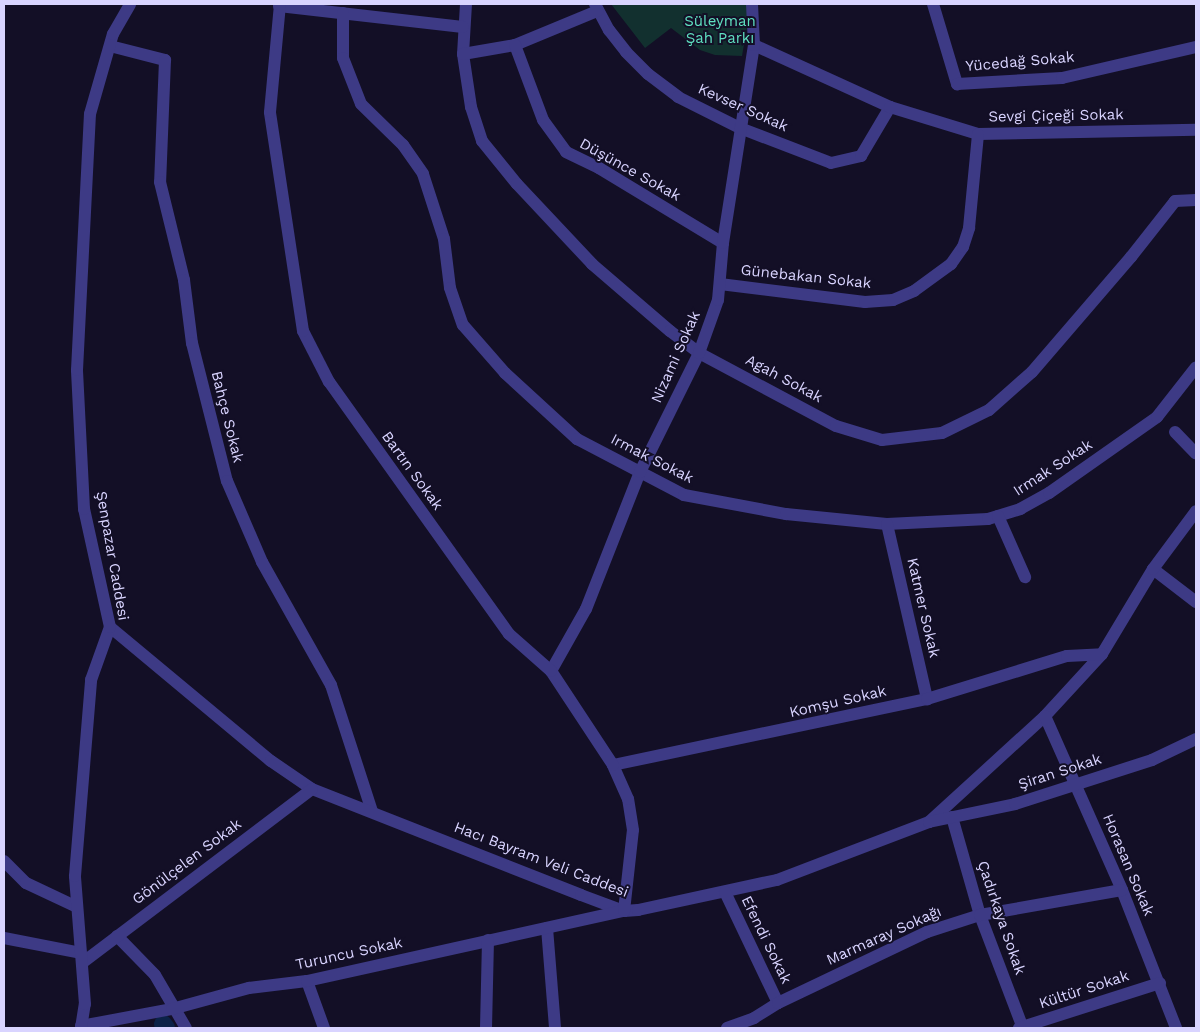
<!DOCTYPE html>
<meta charset="utf-8">
<style>
body{margin:0}
#map{position:relative;width:1200px;height:1032px;overflow:hidden;background:#130f26;font-family:"Work Sans",sans-serif}
div>[style]{position:absolute}
.green>*{inset:0;background:#12302f}
.canal>*{height:18px;margin:-9px;padding:0 9px;transform-origin:9px;border-radius:9px;background:#0c2248}
.minor>*{height:12px;margin:-6px;padding:0 6px;transform-origin:6px;border-radius:6px;background:#3d3a85}
span{translate:-50% -50%;white-space:nowrap;text-align:center;line-height:1.15;-webkit-text-stroke:4px #130f26;paint-order:stroke}
.park-label{font-size:15px;color:#5fe0c0}
.street-label{font-size:15px;color:#d9d4ff}
.frame{position:absolute;inset:0;border:5px solid #d9d4ff;pointer-events:none}
</style>
<div id="map">
<div class="green">
<i style="clip-path:polygon(611px 4px,751px 4px,742px 56px,715px 55px,700px 50px,671px 28px,645px 48px)"></i>
</div>
<div class="canal">
<i style="left:163px;top:1024px;width:5px;rotate:53deg"></i>
</div>
<div class="minor">
<i style="left:466px;top:4px;width:50px;rotate:93.4deg"></i>
<i style="left:463px;top:54px;width:54px;rotate:81.4deg"></i>
<i style="left:471px;top:107px;width:36px;rotate:72deg"></i>
<i style="left:482px;top:141px;width:55px;rotate:50.9deg"></i>
<i style="left:517px;top:184px;width:110px;rotate:46.8deg"></i>
<i style="left:592px;top:264px;width:103px;rotate:40.7deg"></i>
<i style="left:670px;top:331px;width:36px;rotate:37deg"></i>
<i style="left:699px;top:353px;width:155px;rotate:28.1deg"></i>
<i style="left:836px;top:426px;width:48px;rotate:16.9deg"></i>
<i style="left:882px;top:440px;width:60px;rotate:-6.7deg"></i>
<i style="left:942px;top:433px;width:52px;rotate:-26.1deg"></i>
<i style="left:989px;top:410px;width:57px;rotate:-41.5deg"></i>
<i style="left:1032px;top:372px;width:152px;rotate:-49.3deg"></i>
<i style="left:1131px;top:257px;width:71px;rotate:-51.8deg"></i>
<i style="left:1175px;top:201px;width:21px;rotate:-3deg"></i>
<i style="left:595px;top:4px;width:30px;rotate:62deg"></i>
<i style="left:609px;top:30px;width:28px;rotate:52deg"></i>
<i style="left:626px;top:52px;width:31px;rotate:45deg"></i>
<i style="left:648px;top:74px;width:38px;rotate:37deg"></i>
<i style="left:678px;top:97px;width:69px;rotate:26.6deg"></i>
<i style="left:740px;top:128px;width:97px;rotate:21deg"></i>
<i style="left:831px;top:163px;width:31px;rotate:-13deg"></i>
<i style="left:861px;top:156px;width:57px;rotate:-59.4deg"></i>
<i style="left:933px;top:4px;width:84px;rotate:73.3deg"></i>
<i style="left:957px;top:84px;width:105px;rotate:-3.3deg"></i>
<i style="left:1062px;top:78px;width:138px;rotate:-13deg"></i>
<i style="left:279px;top:6px;width:185px;rotate:6.5deg"></i>
<i style="left:343px;top:13px;width:45px;rotate:90deg"></i>
<i style="left:343px;top:58px;width:49px;rotate:68.6deg"></i>
<i style="left:361px;top:104px;width:59px;rotate:44.3deg"></i>
<i style="left:403px;top:145px;width:35px;rotate:55deg"></i>
<i style="left:423px;top:174px;width:68px;rotate:72.1deg"></i>
<i style="left:444px;top:239px;width:49px;rotate:83deg"></i>
<i style="left:450px;top:288px;width:39px;rotate:71deg"></i>
<i style="left:463px;top:325px;width:64px;rotate:48.8deg"></i>
<i style="left:505px;top:373px;width:98px;rotate:42.5deg"></i>
<i style="left:577px;top:439px;width:121px;rotate:27.6deg"></i>
<i style="left:684px;top:495px;width:104px;rotate:10.6deg"></i>
<i style="left:786px;top:514px;width:101px;rotate:5.7deg"></i>
<i style="left:887px;top:524px;width:101px;rotate:-2.8deg"></i>
<i style="left:988px;top:519px;width:34px;rotate:-17deg"></i>
<i style="left:1020px;top:509px;width:33px;rotate:-29deg"></i>
<i style="left:1049px;top:493px;width:132px;rotate:-35.1deg"></i>
<i style="left:1157px;top:417px;width:63px;rotate:-52deg"></i>
<i style="left:515px;top:45px;width:89px;rotate:-22.5deg"></i>
<i style="left:754px;top:45px;width:149px;rotate:24.5deg"></i>
<i style="left:890px;top:107px;width:92px;rotate:17.1deg"></i>
<i style="left:978px;top:134px;width:218px;rotate:-1.1deg"></i>
<i style="left:110px;top:46px;width:57px;rotate:14.3deg"></i>
<i style="left:165px;top:60px;width:122px;rotate:92.3deg"></i>
<i style="left:160px;top:182px;width:101px;rotate:76.2deg"></i>
<i style="left:184px;top:280px;width:64px;rotate:82.8deg"></i>
<i style="left:192px;top:343px;width:142px;rotate:75.8deg"></i>
<i style="left:227px;top:481px;width:88px;rotate:66.6deg"></i>
<i style="left:262px;top:562px;width:141px;rotate:60.7deg"></i>
<i style="left:331px;top:685px;width:133px;rotate:72deg"></i>
<i style="left:463px;top:54px;width:53px;rotate:-9.8deg"></i>
<i style="left:515px;top:45px;width:80px;rotate:69.5deg"></i>
<i style="left:543px;top:120px;width:39px;rotate:54deg"></i>
<i style="left:566px;top:152px;width:37px;rotate:26deg"></i>
<i style="left:599px;top:168px;width:145px;rotate:31.2deg"></i>
<i style="left:720px;top:284px;width:146px;rotate:7.1deg"></i>
<i style="left:865px;top:302px;width:28px;rotate:-4deg"></i>
<i style="left:893px;top:300px;width:23px;rotate:-23deg"></i>
<i style="left:914px;top:291px;width:46px;rotate:-36.1deg"></i>
<i style="left:951px;top:264px;width:21px;rotate:-55deg"></i>
<i style="left:963px;top:247px;width:20px;rotate:-72deg"></i>
<i style="left:969px;top:228px;width:94px;rotate:-84.5deg"></i>
<i style="left:1175px;top:432px;width:30px;rotate:46deg"></i>
<i style="left:998px;top:516px;width:67px;rotate:66.1deg"></i>
<i style="left:887px;top:524px;width:180px;rotate:77.1deg"></i>
<i style="left:1153px;top:569px;width:54px;rotate:37.5deg"></i>
<i style="left:110px;top:627px;width:209px;rotate:39.8deg"></i>
<i style="left:271px;top:761px;width:50px;rotate:34.3deg"></i>
<i style="left:312px;top:789px;width:289px;rotate:21.5deg"></i>
<i style="left:581px;top:895px;width:46px;rotate:20.4deg"></i>
<i style="left:624px;top:911px;width:14px;rotate:-4deg"></i>
<i style="left:638px;top:910px;width:142px;rotate:-12.2deg"></i>
<i style="left:777px;top:880px;width:163px;rotate:-20.9deg"></i>
<i style="left:929px;top:822px;width:157px;rotate:-42.4deg"></i>
<i style="left:1045px;top:716px;width:84px;rotate:-47.4deg"></i>
<i style="left:1102px;top:654px;width:99px;rotate:-59deg"></i>
<i style="left:1153px;top:569px;width:72px;rotate:-53.4deg"></i>
<i style="left:551px;top:671px;width:71px;rotate:-60.6deg"></i>
<i style="left:586px;top:609px;width:147px;rotate:-68.5deg"></i>
<i style="left:640px;top:472px;width:133px;rotate:-63.6deg"></i>
<i style="left:699px;top:353px;width:56px;rotate:-70.3deg"></i>
<i style="left:718px;top:300px;width:57px;rotate:-85deg"></i>
<i style="left:723px;top:243px;width:200px;rotate:-81.1deg"></i>
<i style="left:754px;top:45px;width:41px;rotate:-92.8deg"></i>
<i style="left:1045px;top:716px;width:190px;rotate:66.1deg"></i>
<i style="left:1122px;top:890px;width:148px;rotate:68.6deg"></i>
<i style="left:613px;top:765px;width:321px;rotate:-11.9deg"></i>
<i style="left:927px;top:699px;width:146px;rotate:-17.1deg"></i>
<i style="left:1067px;top:656px;width:35px;rotate:-3deg"></i>
<i style="left:952px;top:817px;width:102px;rotate:74.1deg"></i>
<i style="left:980px;top:915px;width:121px;rotate:69.2deg"></i>
<i style="left:929px;top:822px;width:88px;rotate:-11.8deg"></i>
<i style="left:1015px;top:804px;width:144px;rotate:-17.8deg"></i>
<i style="left:1152px;top:760px;width:49px;rotate:-25.5deg"></i>
<i style="left:4px;top:861px;width:31px;rotate:45deg"></i>
<i style="left:26px;top:883px;width:56px;rotate:25.2deg"></i>
<i style="left:725px;top:892px;width:123px;rotate:64.5deg"></i>
<i style="left:547px;top:928px;width:100px;rotate:85.4deg"></i>
<i style="left:117px;top:936px;width:54px;rotate:45.7deg"></i>
<i style="left:155px;top:975px;width:61px;rotate:59.7deg"></i>
<i style="left:4px;top:938px;width:78px;rotate:11deg"></i>
<i style="left:82px;top:963px;width:288px;rotate:-37.1deg"></i>
<i style="left:307px;top:981px;width:50px;rotate:70.1deg"></i>
<i style="left:81px;top:1026px;width:93px;rotate:-10.6deg"></i>
<i style="left:172px;top:1009px;width:80px;rotate:-15.3deg"></i>
<i style="left:249px;top:988px;width:58px;rotate:-6.9deg"></i>
<i style="left:307px;top:981px;width:325px;rotate:-12.5deg"></i>
<i style="left:624px;top:911px;width:81px;rotate:-83.7deg"></i>
<i style="left:633px;top:830px;width:31px;rotate:-99deg"></i>
<i style="left:628px;top:799px;width:37px;rotate:-114deg"></i>
<i style="left:613px;top:765px;width:113px;rotate:-123.4deg"></i>
<i style="left:551px;top:671px;width:56px;rotate:-138.6deg"></i>
<i style="left:509px;top:634px;width:310px;rotate:-125.5deg"></i>
<i style="left:329px;top:382px;width:57px;rotate:-117deg"></i>
<i style="left:303px;top:331px;width:221px;rotate:-98.6deg"></i>
<i style="left:270px;top:112px;width:108px;rotate:-84.7deg"></i>
<i style="left:81px;top:1028px;width:24px;rotate:-81deg"></i>
<i style="left:85px;top:1004px;width:128px;rotate:-94.5deg"></i>
<i style="left:75px;top:876px;width:197px;rotate:-85.3deg"></i>
<i style="left:91px;top:680px;width:56px;rotate:-70.3deg"></i>
<i style="left:110px;top:627px;width:121px;rotate:-102.4deg"></i>
<i style="left:84px;top:509px;width:139px;rotate:-92.9deg"></i>
<i style="left:77px;top:370px;width:256px;rotate:-87.1deg"></i>
<i style="left:90px;top:114px;width:83px;rotate:-74deg"></i>
<i style="left:113px;top:34px;width:34px;rotate:-60deg"></i>
<i style="left:486px;top:1028px;width:88px;rotate:-88.7deg"></i>
<i style="left:727px;top:1028px;width:29px;rotate:-20deg"></i>
<i style="left:754px;top:1018px;width:28px;rotate:-32deg"></i>
<i style="left:778px;top:1003px;width:165px;rotate:-25.5deg"></i>
<i style="left:927px;top:932px;width:56px;rotate:-17.8deg"></i>
<i style="left:980px;top:915px;width:144px;rotate:-10deg"></i>
<i style="left:1019px;top:1028px;width:148px;rotate:-17.7deg"></i>
</div>
<div class="park-label">
<span style="left:720px;top:30px">Süleyman<br>Şah Parkı</span>
</div>
<div class="street-label">
<span style="left:1020px;top:62px;rotate:-5deg">Yücedağ Sokak</span>
<span style="left:743px;top:108px;rotate:24deg">Kevser Sokak</span>
<span style="left:1056px;top:116px;rotate:-1deg">Sevgi Çiçeği Sokak</span>
<span style="left:630px;top:170px;rotate:29deg">Düşünce Sokak</span>
<span style="left:806px;top:277px;rotate:6deg">Günebakan Sokak</span>
<span style="left:676px;top:357px;rotate:-66deg">Nizami Sokak</span>
<span style="left:784px;top:379px;rotate:28deg">Agah Sokak</span>
<span style="left:227px;top:417px;rotate:76deg">Bahçe Sokak</span>
<span style="left:652px;top:459px;rotate:27deg">Irmak Sokak</span>
<span style="left:1053px;top:468px;rotate:-33deg">Irmak Sokak</span>
<span style="left:412px;top:471px;rotate:54deg">Bartın Sokak</span>
<span style="left:112px;top:556px;rotate:80deg">Şenpazar Caddesi</span>
<span style="left:923px;top:608px;rotate:77deg">Katmer Sokak</span>
<span style="left:838px;top:702px;rotate:-13deg">Komşu Sokak</span>
<span style="left:1060px;top:772px;rotate:-18deg">Şiran Sokak</span>
<span style="left:541px;top:860px;rotate:21deg">Hacı Bayram Veli Caddesi</span>
<span style="left:187px;top:862px;rotate:-37deg">Gönülçelen Sokak</span>
<span style="left:1128px;top:865px;rotate:67deg">Horasan Sokak</span>
<span style="left:1001px;top:918px;rotate:71deg">Çadırkaya Sokak</span>
<span style="left:884px;top:936px;rotate:-24deg">Marmaray Sokağı</span>
<span style="left:766px;top:940px;rotate:64deg">Efendi Sokak</span>
<span style="left:349px;top:954px;rotate:-12deg">Turuncu Sokak</span>
<span style="left:1084px;top:990px;rotate:-18deg">Kültür Sokak</span>
</div>
<div class="frame"></div>
</div>
